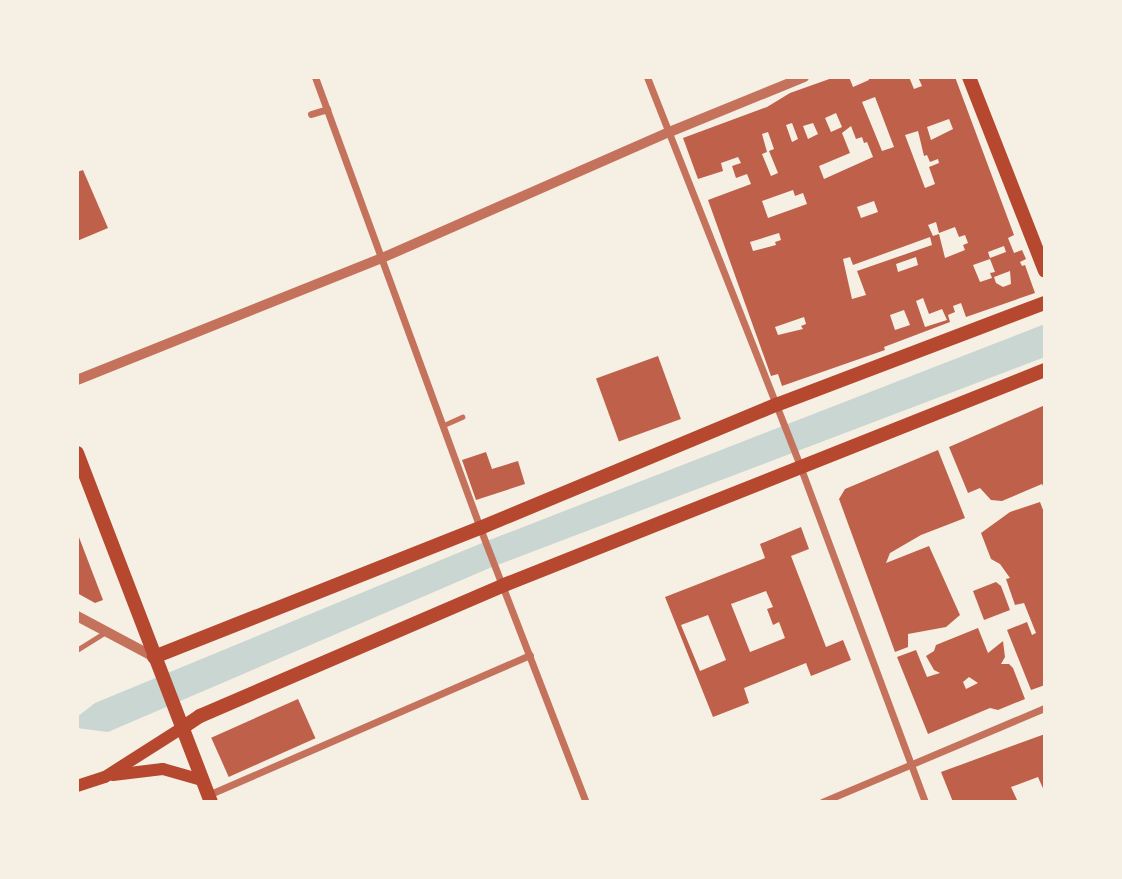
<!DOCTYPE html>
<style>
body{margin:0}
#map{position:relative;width:1122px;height:879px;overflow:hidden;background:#f6efe4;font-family:"Asap Condensed",sans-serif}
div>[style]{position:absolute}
.water>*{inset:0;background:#c9d6d2}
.building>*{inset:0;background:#bf614a;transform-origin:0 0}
.service>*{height:4.5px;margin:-2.25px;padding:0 2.25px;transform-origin:2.25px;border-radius:2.25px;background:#c5725c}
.minor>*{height:7px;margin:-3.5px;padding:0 3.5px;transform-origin:3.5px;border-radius:3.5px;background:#c5725c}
.tertiary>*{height:10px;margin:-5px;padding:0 5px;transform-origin:5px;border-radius:5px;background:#c5725c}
.secondary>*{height:12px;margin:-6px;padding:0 6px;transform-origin:6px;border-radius:6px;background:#b5482f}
.primary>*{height:14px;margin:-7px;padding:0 7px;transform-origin:7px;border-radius:7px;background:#b5482f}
span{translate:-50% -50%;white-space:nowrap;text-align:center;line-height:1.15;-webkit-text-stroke:6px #f6efe4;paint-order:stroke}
.frame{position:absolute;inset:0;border:79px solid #f6efe4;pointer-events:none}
</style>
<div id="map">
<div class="water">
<i style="clip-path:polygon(1045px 324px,1045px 357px,492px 567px,108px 732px,77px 728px,77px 717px,95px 703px,482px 543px)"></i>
</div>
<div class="building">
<i style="clip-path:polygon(evenodd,835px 77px,849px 77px,853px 87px,869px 80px,868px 77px,909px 77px,914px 89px,922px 86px,918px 77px,955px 77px,1014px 235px,1008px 238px,1014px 253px,1022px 250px,1026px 259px,1020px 262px,1022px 266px,1025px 265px,1035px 293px,966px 317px,961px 303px,953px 306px,955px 312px,948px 315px,950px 322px,884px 347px,885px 350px,782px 386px,778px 374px,771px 376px,708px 200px,751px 184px,747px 174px,736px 178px,732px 166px,741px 163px,738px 157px,721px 163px,723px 171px,698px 179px,683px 138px,767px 107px,790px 93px,835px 77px,875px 97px,894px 147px,882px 151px,862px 102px,875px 97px,835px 77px,836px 113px,842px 127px,831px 132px,825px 118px,836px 113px,835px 77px,949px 119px,953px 129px,931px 140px,927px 127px,949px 119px,835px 77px,792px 123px,798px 139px,792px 142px,786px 125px,792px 123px,835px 77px,813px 123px,818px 134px,808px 139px,803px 126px,813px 123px,835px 77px,851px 126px,856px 139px,862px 137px,864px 143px,867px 142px,873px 157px,824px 179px,819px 166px,850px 153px,842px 133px,851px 126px,835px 77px,918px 131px,924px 156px,927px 155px,930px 162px,938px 159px,939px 163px,929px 167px,935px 184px,925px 188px,905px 135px,918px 131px,835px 77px,768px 132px,774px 149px,769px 151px,778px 173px,771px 176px,762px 154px,767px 152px,762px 134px,768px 132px,835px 77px,793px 190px,795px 196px,803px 193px,807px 204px,768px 218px,762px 201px,793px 190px,835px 77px,874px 201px,878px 212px,861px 218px,857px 207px,874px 201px,835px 77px,936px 222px,939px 233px,955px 227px,959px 237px,965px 235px,968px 243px,963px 245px,965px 250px,945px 258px,939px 234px,933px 236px,928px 225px,936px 222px,835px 77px,779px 233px,781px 240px,775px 242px,776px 245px,753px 251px,750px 242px,779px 233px,835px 77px,930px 237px,932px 245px,857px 271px,866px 295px,852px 299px,843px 259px,850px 257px,853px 265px,930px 237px,835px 77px,1004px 246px,1006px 252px,990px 258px,988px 252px,1004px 246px,835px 77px,916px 257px,918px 265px,898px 272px,896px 264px,916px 257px,835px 77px,990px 259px,995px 272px,990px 273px,992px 278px,980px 282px,973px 265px,990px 259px,835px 77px,1010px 271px,1011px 284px,1003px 287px,996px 283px,994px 277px,1010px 271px,835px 77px,923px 298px,929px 314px,942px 309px,947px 320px,925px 327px,916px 301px,923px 298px,835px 77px,904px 310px,910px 325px,895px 330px,890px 315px,904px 310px,835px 77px,804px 317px,806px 324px,801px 326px,803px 329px,778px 335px,775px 327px,804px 317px)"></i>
<i style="clip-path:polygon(83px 170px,108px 228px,77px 241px,77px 172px)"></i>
<i style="left:658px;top:356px;width:67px;height:66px;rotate:70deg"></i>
<i style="clip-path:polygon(1045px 405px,1045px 490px,1042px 484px,1002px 501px,991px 500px,980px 488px,968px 493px,949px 447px)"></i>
<i style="clip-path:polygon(938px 450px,965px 518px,921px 535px,890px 553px,886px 563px,929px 546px,960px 615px,946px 627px,908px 634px,908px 647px,895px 652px,839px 499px,845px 489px)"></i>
<i style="clip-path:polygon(486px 452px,492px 469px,518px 461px,525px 484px,476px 500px,462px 460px)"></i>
<i style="clip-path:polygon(1040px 502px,1045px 515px,1045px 685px,1031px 690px,1007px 630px,1027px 622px,1032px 635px,1036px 633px,1024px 603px,1015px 605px,1006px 579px,1010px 578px,1000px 564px,991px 559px,981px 533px,1010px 512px)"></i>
<i style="clip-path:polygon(evenodd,801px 527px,809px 549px,791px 556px,826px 647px,843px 640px,851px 660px,811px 676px,806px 663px,744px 688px,749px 703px,713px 717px,665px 597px,765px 558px,760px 544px,801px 527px,766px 591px,773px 607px,767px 609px,773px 625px,779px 622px,785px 638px,750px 652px,731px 604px,766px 591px,801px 527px,708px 615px,726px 660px,700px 671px,681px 625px,708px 615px)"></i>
<i style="clip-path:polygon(77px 532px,103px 600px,95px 603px,77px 593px)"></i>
<i style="clip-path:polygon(996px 582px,1001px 586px,1010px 610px,984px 620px,973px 591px)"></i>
<i style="clip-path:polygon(evenodd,978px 628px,988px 653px,1003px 641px,1005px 657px,1001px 664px,1009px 664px,1013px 668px,1025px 699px,998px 710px,990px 708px,928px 734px,897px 657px,916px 650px,927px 677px,940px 673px,934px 670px,926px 656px,934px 651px,936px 645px,978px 628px,969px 677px,978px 683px,966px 689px,963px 682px,969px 677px)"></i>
<i style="left:298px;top:699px;width:43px;height:95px;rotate:66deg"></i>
<i style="clip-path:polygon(1045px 734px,1045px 793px,1038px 777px,1011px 787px,1018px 802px,953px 802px,941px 772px)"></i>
</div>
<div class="service">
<i style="left:444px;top:425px;width:20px;rotate:-24deg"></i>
<i style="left:77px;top:650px;width:34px;rotate:-32deg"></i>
</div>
<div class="minor">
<i style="left:315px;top:77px;width:480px;rotate:69.9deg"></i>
<i style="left:480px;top:528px;width:294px;rotate:68.9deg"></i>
<i style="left:647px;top:77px;width:418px;rotate:68.5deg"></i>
<i style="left:800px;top:466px;width:358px;rotate:69.6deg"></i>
<i style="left:311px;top:114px;width:17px;rotate:-17deg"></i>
<i style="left:208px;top:795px;width:351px;rotate:-23.5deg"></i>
<i style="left:822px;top:802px;width:242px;rotate:-22.9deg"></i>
</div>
<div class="tertiary">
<i style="left:77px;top:380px;width:328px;rotate:-21.8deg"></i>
<i style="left:382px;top:258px;width:311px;rotate:-23.7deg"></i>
<i style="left:667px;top:133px;width:148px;rotate:-22.2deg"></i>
<i style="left:77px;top:616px;width:87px;rotate:28deg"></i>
</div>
<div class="secondary">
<i style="left:113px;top:775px;width:50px;rotate:-6.8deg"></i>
<i style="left:163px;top:769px;width:41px;rotate:15.8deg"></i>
<i style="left:77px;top:786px;width:29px;rotate:-18deg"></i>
<i style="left:105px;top:777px;width:91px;rotate:-32.5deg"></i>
</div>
<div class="primary">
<i style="left:969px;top:77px;width:208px;rotate:68.6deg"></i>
<i style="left:77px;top:453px;width:374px;rotate:69deg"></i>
<i style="left:154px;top:657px;width:351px;rotate:-21.6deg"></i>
<i style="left:480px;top:528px;width:321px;rotate:-22.6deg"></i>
<i style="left:776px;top:405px;width:288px;rotate:-20.8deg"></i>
<i style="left:182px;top:728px;width:22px;rotate:-34deg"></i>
<i style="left:200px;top:716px;width:331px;rotate:-23.3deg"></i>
<i style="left:504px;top:585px;width:582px;rotate:-21.67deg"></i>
</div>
<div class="frame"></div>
</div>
